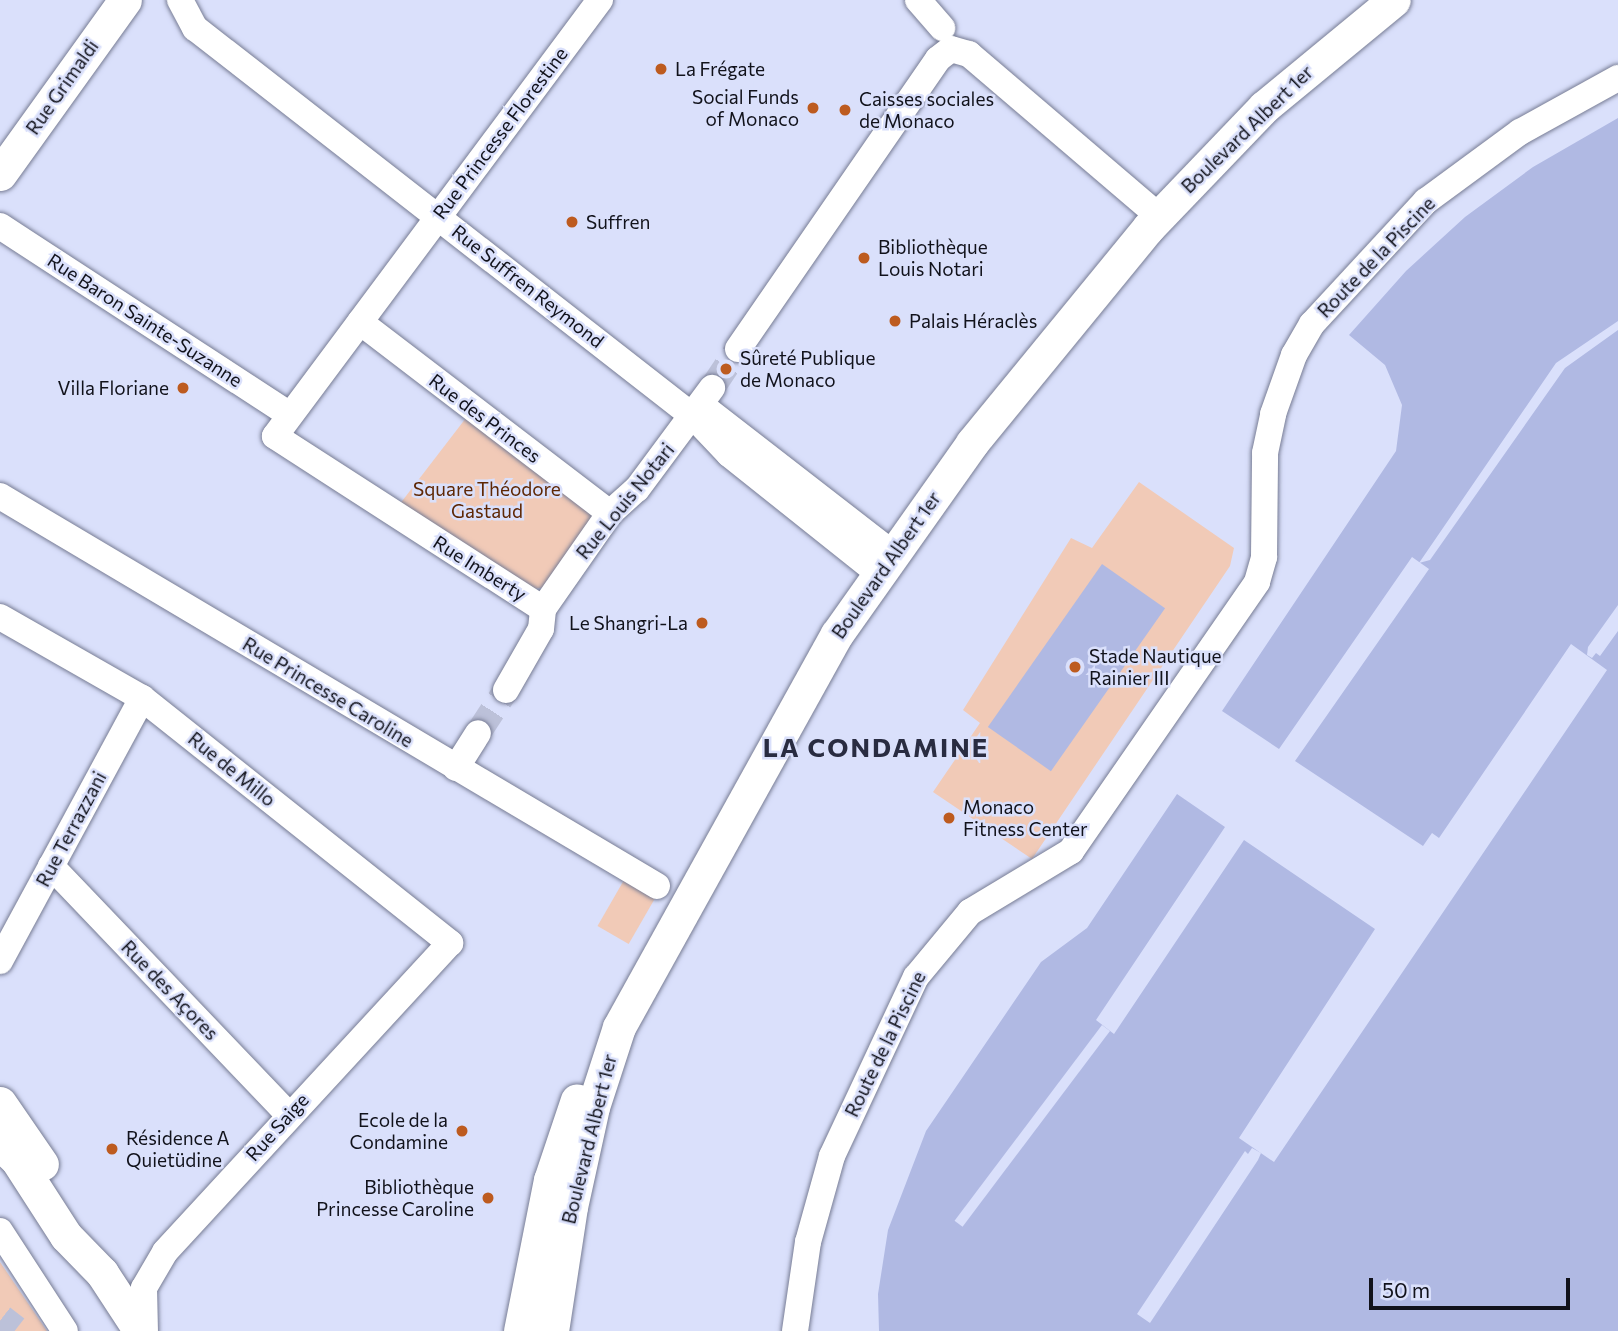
<!DOCTYPE html>
<meta charset="utf-8">
<style>
body{margin:0}
#map{position:relative;width:1618px;height:1331px;overflow:hidden;background:#dae0fb;font-family:Commissioner,sans-serif}
div>[style]{position:absolute}
.green>*{inset:0;background:#f1cab7;transform-origin:0 0}
.water>*{inset:0;background:#b0b9e3;transform-origin:0 0}
.pier>*{inset:0;background:#dae0fb;transform-origin:0 0}
.minor-tunnel>*{height:26px;margin-top:-13px;transform-origin:0;background:repeating-linear-gradient(90deg,#bcc1d9 0 26px,transparent 0 39px)}
.major-tunnel>*{height:33px;margin-top:-16.5px;transform-origin:0;background:repeating-linear-gradient(90deg,#bcc1d9 0 33px,transparent 0 50px)}
.roads{filter:drop-shadow(0 0 2px #777c94) drop-shadow(0 0 2px #777c94)}
.minor>*{height:26px;margin:-13px;padding:0 13px;transform-origin:13px;border-radius:13px;background:#fff}
.major>*{height:33px;margin:-16.5px;padding:0 16.5px;transform-origin:16.5px;border-radius:16.5px;background:#fff}
.dots>*{width:19px;height:19px;translate:-50% -50%;box-sizing:border-box;border:4px solid #dae0fb;border-radius:50%}
span{translate:-50% -50%;white-space:nowrap;text-align:center;line-height:1.15;-webkit-text-stroke:5px #dae0fb;paint-order:stroke}
.poi-label{font-size:19px;color:#11121b}
.left{translate:0 -50%;text-align:left}
.right{translate:-100% -50%;text-align:right}
.street-label{font-size:19px;color:#11121b}
.park-label{font-size:19px;color:#5e2704}
.district-label{font-size:26px;color:#292c41;font-weight:700;letter-spacing:2px}
.scale{position:absolute;left:1369px;top:1278px;width:201px;height:32px;box-sizing:border-box;border:4px solid #11121b;border-top:0;padding-left:9px;font-size:21px;line-height:24px;white-space:nowrap;color:#11121b;-webkit-text-stroke:5px #dae0fb;paint-order:stroke}
</style>
<div id="map">
<div class="green">
<i style="clip-path:polygon(469px 414px,594px 514px,551px 586px,529px 590px,396px 509px)"></i>
<i style="clip-path:polygon(1139px 482px,1234px 548px,1230px 566px,1032px 859px,933px 792px,980px 723px,963px 710px,1071px 538px,1092px 548px)"></i>
<i style="left:624px;top:880px;width:36px;height:53px;rotate:30deg"></i>
<i style="clip-path:polygon(0 1262px,47px 1331px,0 1331px)"></i>
</div>
<div class="water">
<i style="clip-path:polygon(1618px 118px,1618px 1331px,879px 1331px,878px 1294px,888px 1230px,926px 1131px,1041px 962px,1087px 928px,1177px 794px,1225px 827px,1096px 1020px,1114px 1034px,1244px 840px,1375px 929px,1239px 1138px,1274px 1162px,1607px 670px,1571px 644px,1439px 838px,1432px 833px,1423px 846px,1295px 761px,1429px 569px,1412px 557px,1279px 749px,1222px 711px,1396px 451px,1402px 405px,1385px 365px,1349px 335px,1406px 271px,1465px 217px,1533px 167px)"></i>
<i style="left:1102px;top:564px;width:77px;height:199px;rotate:35deg"></i>
</div>
<div class="pier">
<i style="clip-path:polygon(1618px 321px,1618px 330px,1565px 368px,1430px 560px,1419px 563px,1556px 363px)"></i>
<i style="clip-path:polygon(1618px 605px,1618px 631px,1600px 656px,1596px 653px,1592px 658px,1587px 655px,1588px 647px)"></i>
<i style="left:1102px;top:1025px;width:10px;height:245px;rotate:37deg"></i>
<i style="clip-path:polygon(1252px 1148px,1261px 1153px,1258px 1160px,1150px 1323px,1137px 1314px,1245px 1151px,1248px 1154px)"></i>
</div>
<div class="minor-tunnel">
<i style="left:712px;top:388px;width:47px;rotate:-56.3deg"></i>
<i style="left:478px;top:733px;width:51px;rotate:-56.9deg"></i>
</div>
<div class="major-tunnel">
<i style="left:0;top:1320px;width:18px;rotate:38deg"></i>
</div>
<div class="roads">
<div class="minor">
<i style="left:180px;top:0;width:32px;rotate:62deg"></i>
<i style="left:195px;top:28px;width:633px;rotate:37.94deg"></i>
<i style="left:694px;top:417px;width:51px;rotate:46.6deg"></i>
<i style="left:729px;top:454px;width:191px;rotate:38.6deg"></i>
<i style="left:918px;top:0;width:37px;rotate:49deg"></i>
<i style="left:0;top:226px;width:346px;rotate:33.1deg"></i>
<i style="left:360px;top:322px;width:315px;rotate:37.4deg"></i>
<i style="left:738px;top:349px;width:352px;rotate:-55.4deg"></i>
<i style="left:938px;top:59px;width:16px;rotate:-38deg"></i>
<i style="left:951px;top:49px;width:19px;rotate:16deg"></i>
<i style="left:969px;top:54px;width:250px;rotate:40.5deg"></i>
<i style="left:701px;top:405px;width:242px;rotate:37.8deg"></i>
<i style="left:0;top:496px;width:764px;rotate:30.69deg"></i>
<i style="left:543px;top:609px;width:319px;rotate:-147.2deg"></i>
<i style="left:275px;top:436px;width:544px;rotate:-53.3deg"></i>
<i style="left:0;top:617px;width:163px;rotate:29.7deg"></i>
<i style="left:142px;top:698px;width:394px;rotate:38.5deg"></i>
<i style="left:450px;top:943px;width:420px;rotate:132.7deg"></i>
<i style="left:165px;top:1252px;width:42px;rotate:120.3deg"></i>
<i style="left:144px;top:1288px;width:43px;rotate:88.7deg"></i>
<i style="left:506px;top:690px;width:70px;rotate:-60.2deg"></i>
<i style="left:541px;top:629px;width:20px;rotate:-84deg"></i>
<i style="left:543px;top:609px;width:117px;rotate:-55.1deg"></i>
<i style="left:610px;top:513px;width:36px;rotate:-42deg"></i>
<i style="left:637px;top:489px;width:126px;rotate:-53.4deg"></i>
<i style="left:456px;top:768px;width:41px;rotate:-57.8deg"></i>
<i style="left:51px;top:866px;width:343px;rotate:46.3deg"></i>
<i style="left:0;top:961px;width:299px;rotate:-61.6deg"></i>
<i style="left:0;top:1231px;width:119px;rotate:57deg"></i>
<i style="left:795px;top:1331px;width:90px;rotate:-81.7deg"></i>
<i style="left:808px;top:1242px;width:89px;rotate:-74.4deg"></i>
<i style="left:832px;top:1156px;width:198px;rotate:-64.9deg"></i>
<i style="left:916px;top:977px;width:85px;rotate:-50.3deg"></i>
<i style="left:970px;top:912px;width:118px;rotate:-31.1deg"></i>
<i style="left:1071px;top:851px;width:327px;rotate:-55.3deg"></i>
<i style="left:1257px;top:582px;width:26px;rotate:-74deg"></i>
<i style="left:1264px;top:557px;width:104px;rotate:-89.4deg"></i>
<i style="left:1265px;top:453px;width:40px;rotate:-78deg"></i>
<i style="left:1273px;top:414px;width:63px;rotate:-70.4deg"></i>
<i style="left:1294px;top:355px;width:36px;rotate:-60deg"></i>
<i style="left:1312px;top:324px;width:168px;rotate:-47.2deg"></i>
<i style="left:1426px;top:201px;width:117px;rotate:-36.3deg"></i>
<i style="left:1520px;top:132px;width:112px;rotate:-28.9deg"></i>
</div>
<div class="major">
<i style="left:0;top:174px;width:214px;rotate:-54.3deg"></i>
<i style="left:0;top:1103px;width:74px;rotate:55.5deg"></i>
<i style="left:0;top:1144px;width:23px;rotate:43deg"></i>
<i style="left:17px;top:1160px;width:90px;rotate:57.2deg"></i>
<i style="left:66px;top:1236px;width:52px;rotate:45.8deg"></i>
<i style="left:102px;top:1273px;width:69px;rotate:56.8deg"></i>
<i style="left:520px;top:1331px;width:154px;rotate:-78.8deg"></i>
<i style="left:550px;top:1180px;width:84px;rotate:-71.4deg"></i>
<i style="left:552px;top:1331px;width:125px;rotate:-81.3deg"></i>
<i style="left:571px;top:1207px;width:102px;rotate:-77.6deg"></i>
<i style="left:593px;top:1107px;width:84px;rotate:-72deg"></i>
<i style="left:619px;top:1027px;width:449px;rotate:-61deg"></i>
<i style="left:837px;top:634px;width:234px;rotate:-54.7deg"></i>
<i style="left:972px;top:443px;width:279px;rotate:-50.7deg"></i>
<i style="left:1149px;top:227px;width:166px;rotate:-46.2deg"></i>
<i style="left:1264px;top:107px;width:168px;rotate:-39.5deg"></i>
</div>
</div>
<div class="dots">
<i style="left:661px;top:69px;background:#bd5b1f"></i>
<i style="left:813px;top:108px;background:#bd5b1f"></i>
<i style="left:845px;top:110px;background:#bd5b1f"></i>
<i style="left:572px;top:222px;background:#bd5b1f"></i>
<i style="left:864px;top:258px;background:#bd5b1f"></i>
<i style="left:895px;top:321px;background:#bd5b1f"></i>
<i style="left:726px;top:369px;background:#bd5b1f"></i>
<i style="left:183px;top:388px;background:#bd5b1f"></i>
<i style="left:702px;top:623px;background:#bd5b1f"></i>
<i style="left:1075px;top:667px;background:#bd5b1f"></i>
<i style="left:949px;top:818px;background:#bd5b1f"></i>
<i style="left:462px;top:1131px;background:#bd5b1f"></i>
<i style="left:112px;top:1149px;background:#bd5b1f"></i>
<i style="left:488px;top:1198px;background:#bd5b1f"></i>
</div>
<div class="poi-label">
<span class="left" style="left:675px;top:69px">La Frégate</span>
<span class="right" style="left:799px;top:108px">Social Funds<br>of Monaco</span>
<span class="left" style="left:859px;top:110px">Caisses sociales<br>de Monaco</span>
<span class="left" style="left:586px;top:222px">Suffren</span>
<span class="left" style="left:878px;top:258px">Bibliothèque<br>Louis Notari</span>
<span class="left" style="left:909px;top:321px">Palais Héraclès</span>
<span class="left" style="left:740px;top:369px">Sûreté Publique<br>de Monaco</span>
<span class="right" style="left:169px;top:388px">Villa Floriane</span>
<span class="right" style="left:688px;top:623px">Le Shangri-La</span>
<span class="left" style="left:1089px;top:667px">Stade Nautique<br>Rainier III</span>
<span class="left" style="left:963px;top:818px">Monaco<br>Fitness Center</span>
<span class="right" style="left:448px;top:1131px">Ecole de la<br>Condamine</span>
<span class="left" style="left:126px;top:1149px">Résidence A<br>Quietüdine</span>
<span class="right" style="left:474px;top:1198px">Bibliothèque<br>Princesse Caroline</span>
</div>
<div class="street-label">
<span style="left:62px;top:87px;rotate:-55deg">Rue Grimaldi</span>
<span style="left:1247px;top:129px;rotate:-44deg">Boulevard Albert 1er</span>
<span style="left:500px;top:133px;rotate:-53deg">Rue Princesse Florestine</span>
<span style="left:1376px;top:257px;rotate:-46deg">Route de la Piscine</span>
<span style="left:528px;top:286px;rotate:38deg">Rue Suffren Reymond</span>
<span style="left:145px;top:320px;rotate:33deg">Rue Baron Sainte-Suzanne</span>
<span style="left:485px;top:418px;rotate:37deg">Rue des Princes</span>
<span style="left:625px;top:501px;rotate:-51deg">Rue Louis Notari</span>
<span style="left:886px;top:565px;rotate:-55deg">Boulevard Albert 1er</span>
<span style="left:480px;top:568px;rotate:32deg">Rue Imberty</span>
<span style="left:328px;top:692px;rotate:31deg">Rue Princesse Caroline</span>
<span style="left:232px;top:769px;rotate:39deg">Rue de Millo</span>
<span style="left:71px;top:829px;rotate:-62deg">Rue Terrazzani</span>
<span style="left:170px;top:990px;rotate:46deg">Rue des Açores</span>
<span style="left:885px;top:1044px;rotate:-64deg">Route de la Piscine</span>
<span style="left:277px;top:1127px;rotate:-48deg">Rue Saige</span>
<span style="left:589px;top:1139px;rotate:-76deg">Boulevard Albert 1er</span>
</div>
<div class="park-label">
<span style="left:487px;top:500px">Square Théodore<br>Gastaud</span>
</div>
<div class="district-label">
<span style="left:876px;top:747px">LA CONDAMINE</span>
</div>
<div class="scale">50 m</div>
</div>
